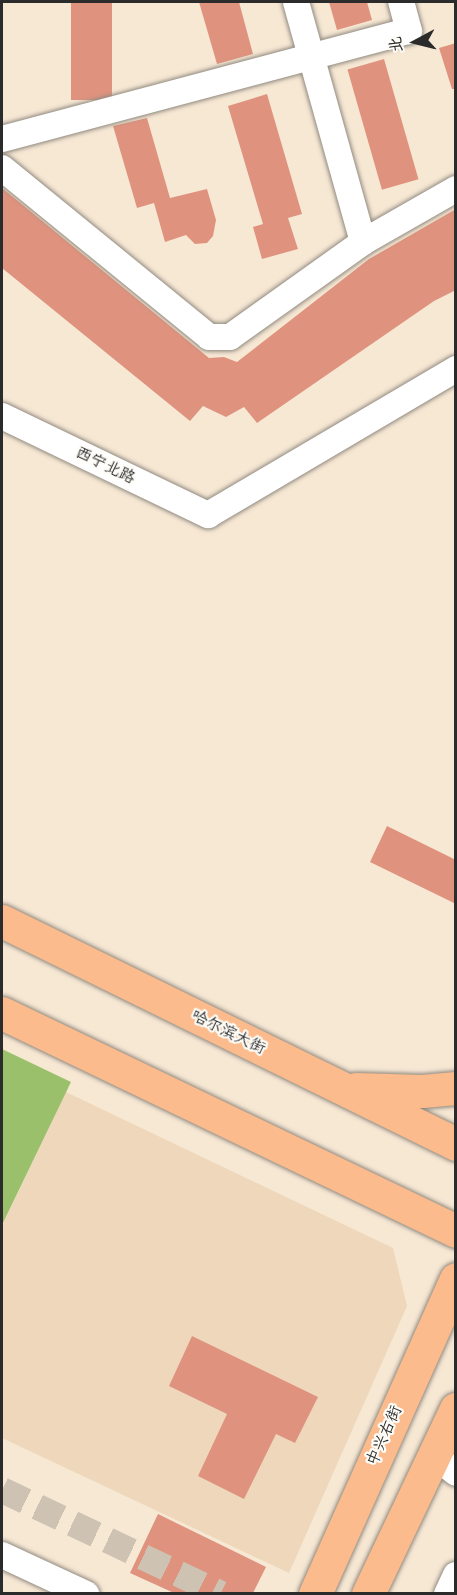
<!DOCTYPE html>
<meta charset="utf-8">
<style>
body{margin:0}
#map{position:relative;width:457px;height:1595px;overflow:hidden;background:#f7e8d4;font-family:Kalam,"LXGW WenKai TC",sans-serif}
div>[style]{position:absolute}
.built>*{inset:0;background:#eed7bb}
.green>*{inset:0;background:#9bc06b}
.building>*{inset:0;background:#df937e;transform-origin:0 0}
.minor-tunnel>*{height:26px;margin-top:-13px;transform-origin:0;background:repeating-linear-gradient(90deg,#cec2b2 0 26px,transparent 0 39px)}
.roads{filter:drop-shadow(0 0 2px #918a80) drop-shadow(0 0 2px #918a80)}
.minor>*{height:26px;margin:-13px;padding:0 13px;transform-origin:13px;border-radius:13px;background:#fff}
.major>*{height:33px;margin:-16.5px;padding:0 16.5px;transform-origin:16.5px;border-radius:16.5px;background:#fbbb8c}
span{translate:-50% -50%;white-space:nowrap;text-align:center;line-height:1.15;-webkit-text-stroke:4.5px #fdfcf7;paint-order:stroke}
.street-label{font-size:16px;color:#2b2b2b}
.frame{position:absolute;inset:0;border:3px solid #2b2b2b;pointer-events:none}
.north{position:absolute;left:385px;top:12px;width:60px;height:60px;-webkit-text-stroke:4px #fdfcf7;paint-order:stroke;rotate:263deg;font-size:16px;font-weight:700;line-height:24px;text-align:center;color:#2b2b2b}
.north::after{content:'';display:block;margin:auto;width:21px;height:27px;background:#2b2b2b;clip-path:polygon(50% 0,100% 100%,50% 72%,0 100%)}
</style>
<div id="map">
<div class="built">
<i style="clip-path:polygon(66px 1092px,393px 1248px,407px 1306px,289px 1573px,2px 1438px,2px 1226px)"></i>
</div>
<div class="green">
<i style="clip-path:polygon(2px 1049px,71px 1082px,2px 1225px)"></i>
</div>
<div class="building">
<i style="left:71px;top:2px;width:41px;height:98px"></i>
<i style="clip-path:polygon(199px 2px,239px 2px,253px 54px,217px 64px)"></i>
<i style="clip-path:polygon(329px 2px,367px 2px,372px 20px,337px 30px)"></i>
<i style="clip-path:polygon(456px 43px,456px 89px,452px 89px,439px 48px)"></i>
<i style="left:384px;top:59px;width:125px;height:38px;rotate:74deg"></i>
<i style="clip-path:polygon(267px 94px,302px 214px,288px 218px,298px 249px,262px 259px,253px 227px,263px 224px,228px 106px)"></i>
<i style="clip-path:polygon(147px 118px,170px 198px,207px 189px,216px 220px,213px 236px,207px 243px,195px 244px,186px 235px,165px 242px,154px 203px,137px 208px,113px 126px)"></i>
<i style="clip-path:polygon(2px 188px,209px 358px,224px 357px,237px 362px,369px 259px,456px 209px,456px 290px,434px 301px,257px 423px,244px 407px,226px 417px,203px 406px,190px 421px,2px 268px)"></i>
<i style="clip-path:polygon(387px 826px,456px 860px,456px 904px,370px 862px)"></i>
<i style="clip-path:polygon(192px 1336px,318px 1397px,295px 1443px,276px 1434px,244px 1499px,198px 1476px,227px 1414px,169px 1386px)"></i>
<i style="clip-path:polygon(158px 1514px,266px 1567px,253px 1593px,174px 1593px,130px 1573px)"></i>
</div>
<div class="minor-tunnel">
<i style="left:2px;top:1490px;width:242px;rotate:25.4deg"></i>
</div>
<div class="roads">
<div class="minor">
<i style="left:2px;top:139px;width:421px;rotate:-14.9deg"></i>
<i style="left:409px;top:31px;width:30px;rotate:-105deg"></i>
<i style="left:2px;top:168px;width:267px;rotate:39.2deg"></i>
<i style="left:209px;top:337px;width:21px"></i>
<i style="left:230px;top:337px;width:163px;rotate:-35.5deg"></i>
<i style="left:363px;top:242px;width:249px;rotate:-105.6deg"></i>
<i style="left:363px;top:242px;width:107px;rotate:-29.7deg"></i>
<i style="left:2px;top:416px;width:229px;rotate:25.7deg"></i>
<i style="left:208px;top:515px;width:288px;rotate:-30.5deg"></i>
<i style="left:435px;top:1456px;width:27px;rotate:39deg"></i>
<i style="left:2px;top:1555px;width:93px;rotate:24.9deg"></i>
<i style="left:447px;top:1594px;width:21px;rotate:-65deg"></i>
</div>
<div class="major">
<i style="left:2px;top:921px;width:506px;rotate:26.16deg"></i>
<i style="left:2px;top:1013px;width:504px;rotate:25.65deg"></i>
<i style="left:356px;top:1089px;width:66px;rotate:1.7deg"></i>
<i style="left:422px;top:1091px;width:34px;rotate:-5deg"></i>
<i style="left:315px;top:1594px;width:345px;rotate:-65.9deg"></i>
<i style="left:368px;top:1594px;width:205px;rotate:-64.6deg"></i>
</div>
</div>
<div class="street-label">
<span style="left:105px;top:466px;rotate:26deg">西宁北路</span>
<span style="left:228px;top:1033px;rotate:26deg">哈尔滨大街</span>
<span style="left:385px;top:1436px;rotate:-66deg">中兴右街</span>
</div>
<div class="frame"></div>
<div class="north">北</div>
</div>
